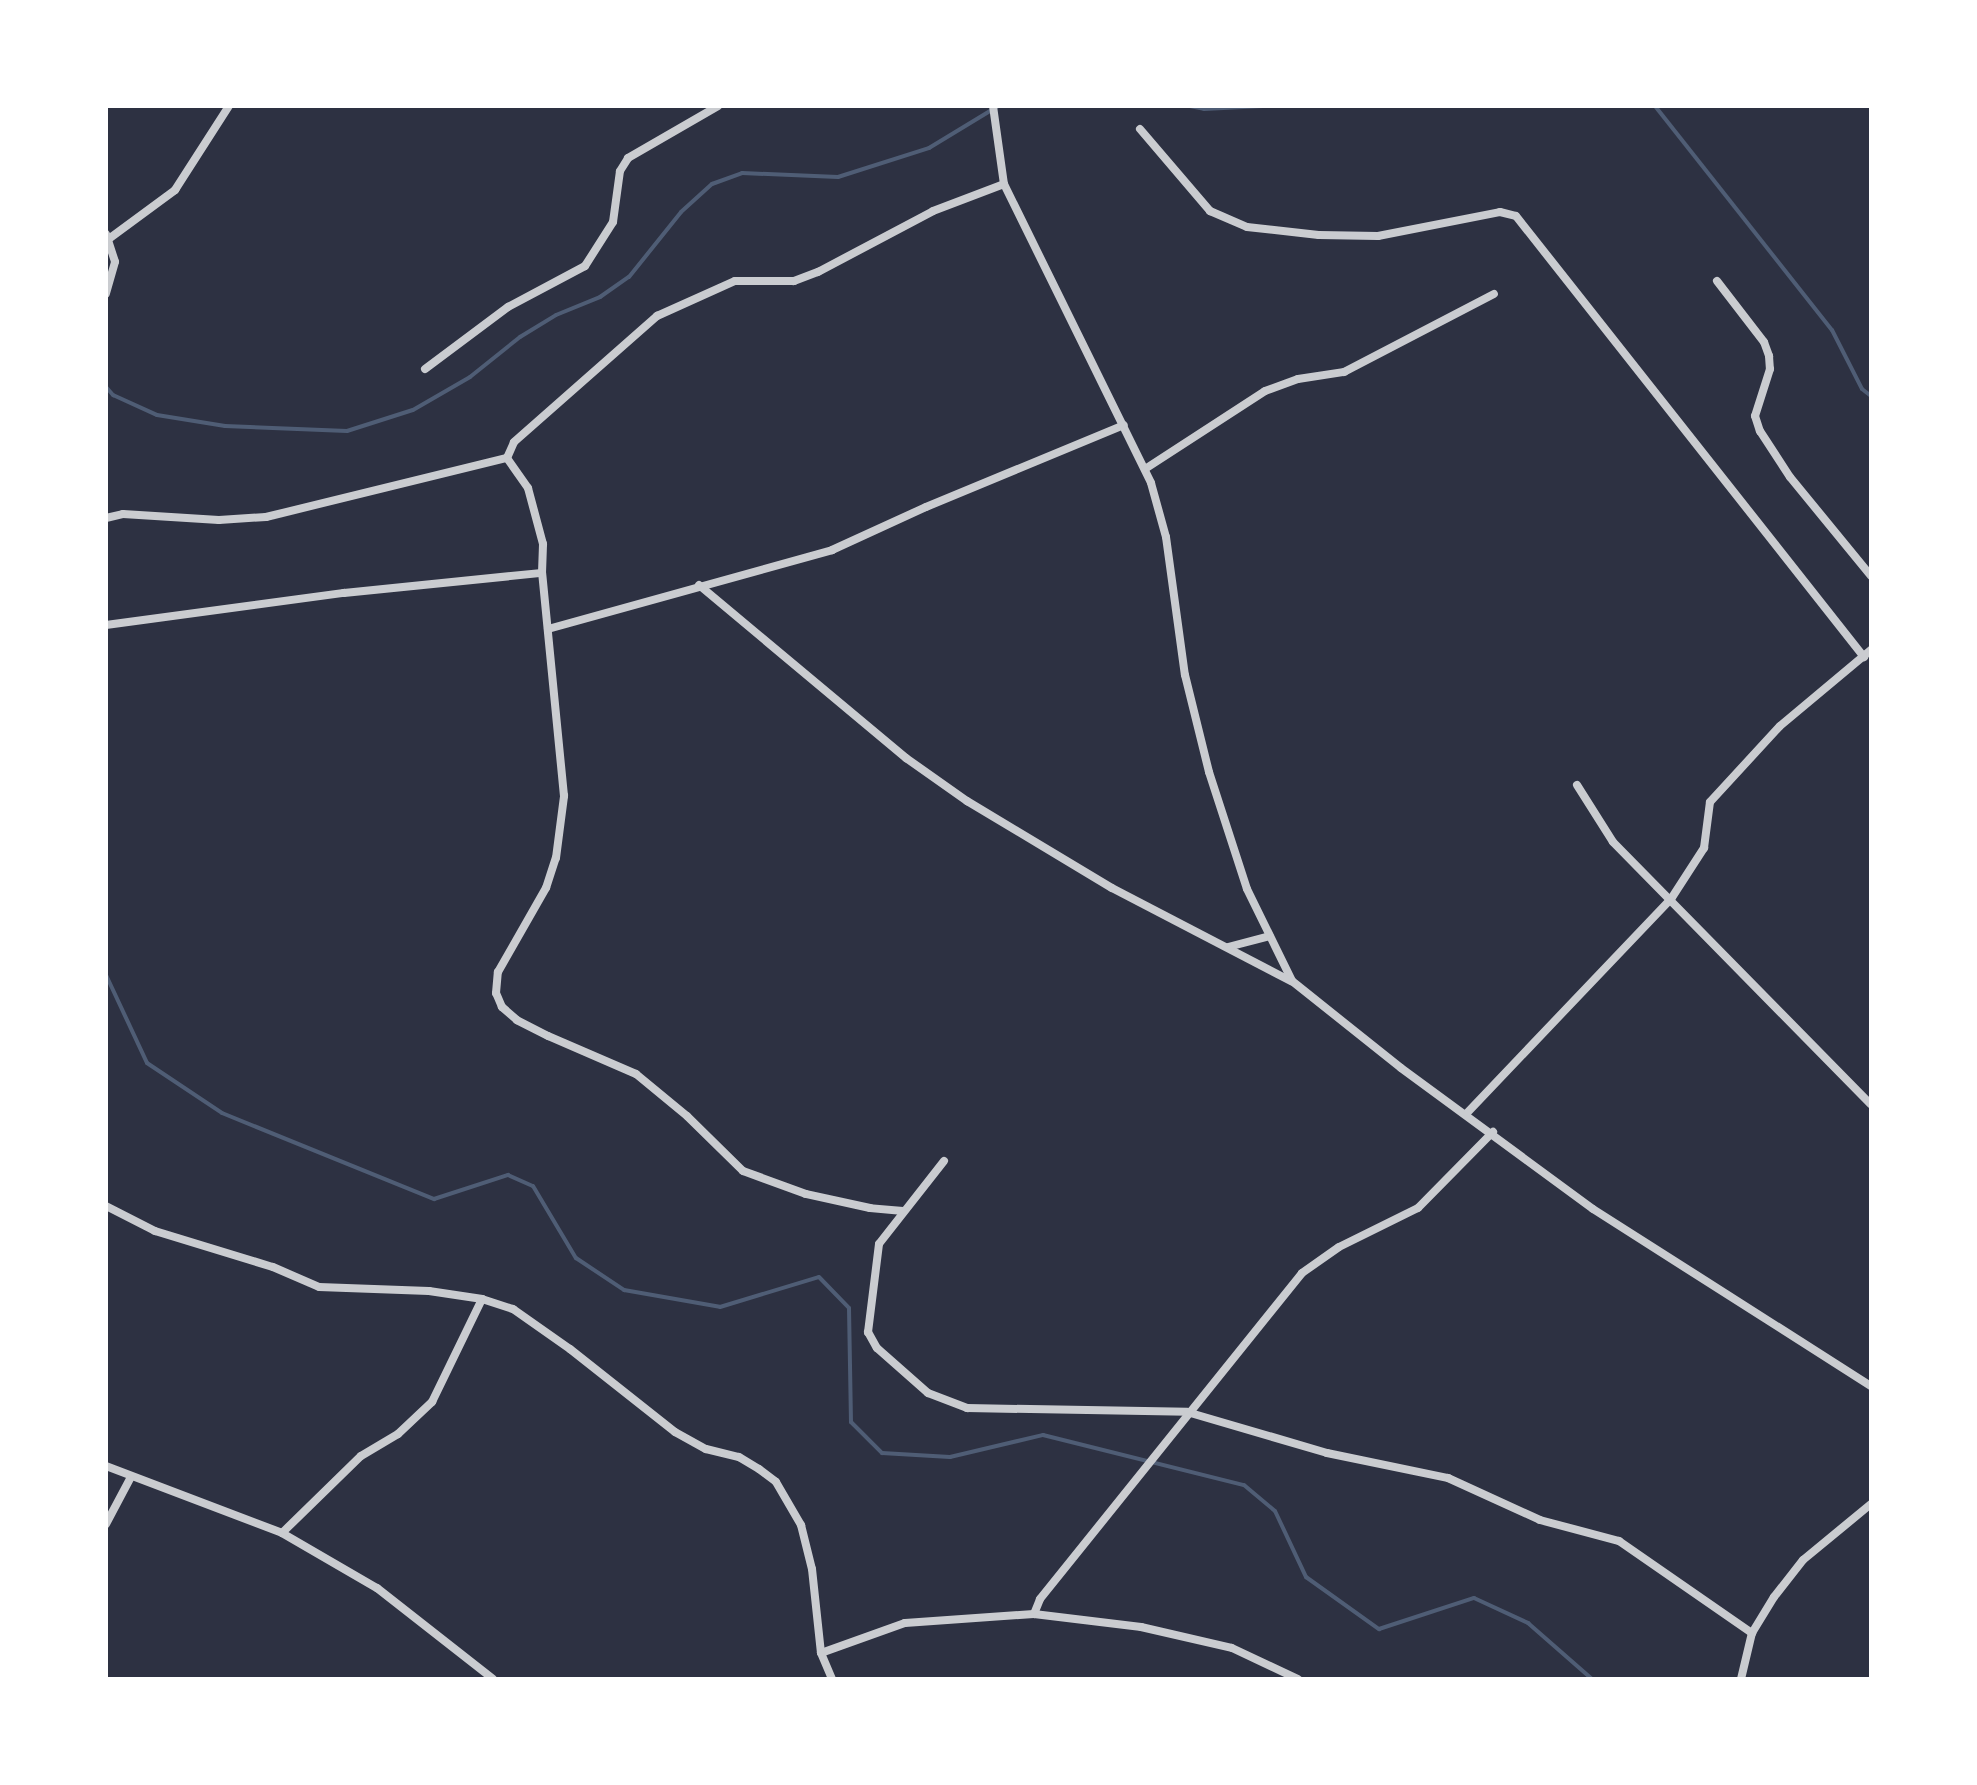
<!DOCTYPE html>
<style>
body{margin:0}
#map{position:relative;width:1977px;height:1785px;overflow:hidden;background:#2d3142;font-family:"Titillium Web",sans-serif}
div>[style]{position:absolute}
.stream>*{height:4px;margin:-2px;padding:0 2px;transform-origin:2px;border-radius:2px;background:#4f5d75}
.minor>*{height:8px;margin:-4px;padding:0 4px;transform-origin:4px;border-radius:4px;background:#caccd0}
span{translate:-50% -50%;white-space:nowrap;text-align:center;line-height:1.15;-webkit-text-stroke:6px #fff;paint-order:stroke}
.frame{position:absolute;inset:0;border:108px solid #fff;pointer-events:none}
</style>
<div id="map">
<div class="stream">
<i style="left:1190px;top:106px;width:14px;rotate:12deg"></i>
<i style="left:1204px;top:109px;width:59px;rotate:-2.9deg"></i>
<i style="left:1655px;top:106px;width:285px;rotate:51.7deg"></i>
<i style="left:1832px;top:330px;width:66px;rotate:63deg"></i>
<i style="left:1862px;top:389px;width:11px;rotate:38deg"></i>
<i style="left:106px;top:387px;width:11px;rotate:49deg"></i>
<i style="left:113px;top:395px;width:48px;rotate:24.4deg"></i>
<i style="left:157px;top:415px;width:69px;rotate:9.2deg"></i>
<i style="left:225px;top:426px;width:122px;rotate:2.3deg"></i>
<i style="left:347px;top:431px;width:69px;rotate:-17.7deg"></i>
<i style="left:413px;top:410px;width:66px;rotate:-30.1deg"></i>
<i style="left:470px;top:377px;width:64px;rotate:-38.7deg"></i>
<i style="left:520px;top:337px;width:42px;rotate:-31.4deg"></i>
<i style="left:556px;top:315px;width:48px;rotate:-22.2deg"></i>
<i style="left:600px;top:297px;width:35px;rotate:-35deg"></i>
<i style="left:629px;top:277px;width:83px;rotate:-51.3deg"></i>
<i style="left:681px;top:212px;width:42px;rotate:-42.1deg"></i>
<i style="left:712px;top:184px;width:32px;rotate:-20deg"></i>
<i style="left:742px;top:173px;width:96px;rotate:2.4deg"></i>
<i style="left:838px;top:177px;width:96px;rotate:-17.7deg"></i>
<i style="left:929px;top:148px;width:81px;rotate:-31.3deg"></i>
<i style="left:106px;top:975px;width:97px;rotate:65deg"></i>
<i style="left:147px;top:1063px;width:90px;rotate:33.7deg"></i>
<i style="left:222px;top:1113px;width:229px;rotate:22.1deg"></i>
<i style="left:434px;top:1199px;width:78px;rotate:-18deg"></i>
<i style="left:508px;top:1175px;width:27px;rotate:24deg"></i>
<i style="left:533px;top:1186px;width:84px;rotate:59.2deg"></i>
<i style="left:576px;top:1258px;width:58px;rotate:33.7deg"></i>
<i style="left:624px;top:1290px;width:97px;rotate:10deg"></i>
<i style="left:720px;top:1307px;width:103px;rotate:-16.9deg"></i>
<i style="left:819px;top:1277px;width:43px;rotate:45.9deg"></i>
<i style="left:849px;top:1308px;width:114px;rotate:89deg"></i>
<i style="left:851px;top:1422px;width:44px;rotate:45deg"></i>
<i style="left:882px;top:1453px;width:68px;rotate:3.4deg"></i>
<i style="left:950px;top:1457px;width:96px;rotate:-13.3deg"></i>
<i style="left:1043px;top:1435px;width:207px;rotate:14deg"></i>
<i style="left:1244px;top:1485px;width:40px;rotate:40deg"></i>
<i style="left:1275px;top:1511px;width:73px;rotate:64.8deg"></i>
<i style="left:1306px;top:1577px;width:90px;rotate:35.5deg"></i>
<i style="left:1379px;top:1629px;width:100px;rotate:-18.1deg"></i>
<i style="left:1474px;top:1598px;width:60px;rotate:24.8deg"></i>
<i style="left:1528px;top:1623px;width:85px;rotate:41.2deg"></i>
</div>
<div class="minor">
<i style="left:993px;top:106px;width:79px;rotate:82deg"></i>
<i style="left:1004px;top:184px;width:333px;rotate:63.8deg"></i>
<i style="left:1151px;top:483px;width:56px;rotate:74.5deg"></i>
<i style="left:1166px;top:537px;width:139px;rotate:82.2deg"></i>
<i style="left:1185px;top:675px;width:100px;rotate:76.1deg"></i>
<i style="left:1209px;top:772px;width:123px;rotate:72deg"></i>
<i style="left:1247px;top:889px;width:102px;rotate:63.9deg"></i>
<i style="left:1292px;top:981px;width:139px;rotate:38.6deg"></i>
<i style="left:1401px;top:1068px;width:238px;rotate:36.3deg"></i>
<i style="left:1593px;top:1209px;width:330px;rotate:32.5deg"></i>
<i style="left:1140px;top:129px;width:108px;rotate:49.5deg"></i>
<i style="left:1210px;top:211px;width:40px;rotate:23.4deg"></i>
<i style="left:1247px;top:227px;width:72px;rotate:6.3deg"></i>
<i style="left:1319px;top:235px;width:59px;rotate:1deg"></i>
<i style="left:1378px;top:236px;width:124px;rotate:-11.1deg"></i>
<i style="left:1500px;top:212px;width:16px;rotate:14deg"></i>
<i style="left:1516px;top:216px;width:562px;rotate:51.72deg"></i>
<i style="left:106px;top:234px;width:29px;rotate:72deg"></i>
<i style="left:115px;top:262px;width:33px;rotate:106deg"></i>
<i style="left:110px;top:238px;width:81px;rotate:-36.4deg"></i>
<i style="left:175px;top:190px;width:100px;rotate:-57.3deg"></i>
<i style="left:1717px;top:281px;width:77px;rotate:52.4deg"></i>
<i style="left:1764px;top:342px;width:15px;rotate:70deg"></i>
<i style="left:1769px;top:356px;width:13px;rotate:86deg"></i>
<i style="left:1770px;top:369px;width:49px;rotate:107.7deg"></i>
<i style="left:1755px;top:416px;width:16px;rotate:72deg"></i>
<i style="left:1760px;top:431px;width:55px;rotate:56.9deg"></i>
<i style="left:1790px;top:477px;width:128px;rotate:50.7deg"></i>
<i style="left:425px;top:369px;width:104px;rotate:-36.8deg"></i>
<i style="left:508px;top:307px;width:87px;rotate:-28deg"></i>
<i style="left:585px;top:266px;width:52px;rotate:-57.5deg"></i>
<i style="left:613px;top:222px;width:51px;rotate:-82.2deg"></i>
<i style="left:620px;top:171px;width:15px;rotate:-58deg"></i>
<i style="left:628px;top:158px;width:104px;rotate:-30deg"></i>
<i style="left:1145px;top:469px;width:143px;rotate:-33deg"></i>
<i style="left:1265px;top:391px;width:35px;rotate:-20deg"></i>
<i style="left:1298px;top:379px;width:47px;rotate:-8.7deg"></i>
<i style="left:1344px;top:372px;width:169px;rotate:-27.5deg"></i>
<i style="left:106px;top:518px;width:17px;rotate:-13deg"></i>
<i style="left:123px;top:514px;width:96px;rotate:3.6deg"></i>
<i style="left:219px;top:520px;width:47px;rotate:-3.7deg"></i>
<i style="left:266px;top:517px;width:248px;rotate:-13.8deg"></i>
<i style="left:699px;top:585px;width:270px;rotate:39.9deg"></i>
<i style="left:906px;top:758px;width:75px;rotate:35.2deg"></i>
<i style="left:967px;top:801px;width:169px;rotate:31deg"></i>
<i style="left:1112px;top:888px;width:202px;rotate:27.5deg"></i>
<i style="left:106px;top:625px;width:240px;rotate:-7.7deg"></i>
<i style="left:344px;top:593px;width:199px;rotate:-5.8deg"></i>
<i style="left:548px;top:629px;width:295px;rotate:-15.5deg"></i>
<i style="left:832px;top:550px;width:103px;rotate:-24.6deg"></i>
<i style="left:926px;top:507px;width:214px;rotate:-22.5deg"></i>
<i style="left:1577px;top:785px;width:67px;rotate:57.7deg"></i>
<i style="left:1613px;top:842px;width:368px;rotate:45.5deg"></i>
<i style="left:1228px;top:947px;width:43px;rotate:-14.7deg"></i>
<i style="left:1467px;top:1113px;width:296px;rotate:-46.4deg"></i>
<i style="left:1671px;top:899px;width:61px;rotate:-57.1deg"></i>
<i style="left:1704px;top:848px;width:46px;rotate:-82.6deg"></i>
<i style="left:1710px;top:802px;width:103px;rotate:-47.4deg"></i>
<i style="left:1780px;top:726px;width:119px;rotate:-39.9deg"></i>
<i style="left:944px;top:1161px;width:105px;rotate:128.1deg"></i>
<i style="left:879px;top:1244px;width:89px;rotate:97.1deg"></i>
<i style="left:868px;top:1332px;width:18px;rotate:61deg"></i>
<i style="left:877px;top:1348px;width:68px;rotate:41.4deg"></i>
<i style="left:928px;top:1393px;width:42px;rotate:21deg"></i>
<i style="left:967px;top:1408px;width:220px;rotate:1deg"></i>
<i style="left:1187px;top:1412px;width:146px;rotate:16.3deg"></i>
<i style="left:1327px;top:1453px;width:124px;rotate:11.7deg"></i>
<i style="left:1448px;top:1478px;width:101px;rotate:24.5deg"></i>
<i style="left:1540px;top:1520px;width:82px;rotate:14.9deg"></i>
<i style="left:1619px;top:1541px;width:162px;rotate:34.7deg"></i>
<i style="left:106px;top:1206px;width:55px;rotate:27deg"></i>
<i style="left:155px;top:1231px;width:123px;rotate:17deg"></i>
<i style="left:273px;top:1267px;width:50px;rotate:23.5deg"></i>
<i style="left:319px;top:1287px;width:110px;rotate:2.1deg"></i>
<i style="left:429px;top:1291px;width:54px;rotate:8.6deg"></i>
<i style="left:482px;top:1299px;width:33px;rotate:18deg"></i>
<i style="left:513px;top:1309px;width:70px;rotate:35.1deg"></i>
<i style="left:570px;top:1349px;width:134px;rotate:38.3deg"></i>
<i style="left:675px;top:1432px;width:35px;rotate:29deg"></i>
<i style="left:706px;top:1449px;width:34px;rotate:14deg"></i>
<i style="left:739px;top:1457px;width:23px;rotate:31deg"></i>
<i style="left:759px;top:1469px;width:21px;rotate:37deg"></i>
<i style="left:776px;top:1482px;width:50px;rotate:59.8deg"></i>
<i style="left:801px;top:1525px;width:45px;rotate:76deg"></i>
<i style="left:812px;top:1569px;width:84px;rotate:83.9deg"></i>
<i style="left:821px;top:1653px;width:28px;rotate:67deg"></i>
<i style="left:903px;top:1211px;width:33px;rotate:-175deg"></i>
<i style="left:870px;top:1208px;width:66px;rotate:-167.7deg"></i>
<i style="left:806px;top:1194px;width:67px;rotate:-159.9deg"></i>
<i style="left:743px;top:1171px;width:78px;rotate:-135.5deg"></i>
<i style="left:687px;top:1116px;width:66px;rotate:-140.5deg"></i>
<i style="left:636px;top:1074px;width:96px;rotate:-156.6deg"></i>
<i style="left:548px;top:1036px;width:35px;rotate:-153deg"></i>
<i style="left:517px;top:1020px;width:20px;rotate:-139deg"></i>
<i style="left:502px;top:1007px;width:15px;rotate:-113deg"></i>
<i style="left:496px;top:993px;width:21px;rotate:-85deg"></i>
<i style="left:498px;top:972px;width:97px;rotate:-60.3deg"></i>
<i style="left:546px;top:888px;width:32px;rotate:-72deg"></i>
<i style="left:556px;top:858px;width:63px;rotate:-82.6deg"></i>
<i style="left:564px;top:796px;width:224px;rotate:-95.6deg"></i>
<i style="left:542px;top:573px;width:29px;rotate:-88deg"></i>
<i style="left:543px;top:544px;width:58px;rotate:-105deg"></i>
<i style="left:528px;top:488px;width:37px;rotate:-125deg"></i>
<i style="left:507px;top:458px;width:17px;rotate:-66deg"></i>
<i style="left:514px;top:442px;width:191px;rotate:-41.4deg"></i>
<i style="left:657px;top:316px;width:85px;rotate:-24.2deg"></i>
<i style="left:735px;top:281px;width:59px"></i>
<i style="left:794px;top:281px;width:26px;rotate:-21deg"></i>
<i style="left:818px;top:272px;width:130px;rotate:-27.9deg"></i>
<i style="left:933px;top:211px;width:76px;rotate:-20.8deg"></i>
<i style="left:106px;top:1466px;width:188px;rotate:20.8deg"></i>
<i style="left:282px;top:1533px;width:110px;rotate:30.1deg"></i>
<i style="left:377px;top:1588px;width:147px;rotate:38.1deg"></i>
<i style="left:106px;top:1524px;width:53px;rotate:-62deg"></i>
<i style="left:282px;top:1533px;width:110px;rotate:-44.3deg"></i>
<i style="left:361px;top:1456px;width:43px;rotate:-30.7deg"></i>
<i style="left:398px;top:1434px;width:47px;rotate:-43.3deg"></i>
<i style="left:432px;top:1402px;width:114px;rotate:-64.1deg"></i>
<i style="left:1034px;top:1614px;width:16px;rotate:-68deg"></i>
<i style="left:1040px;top:1599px;width:418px;rotate:-51.2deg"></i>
<i style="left:1302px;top:1273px;width:45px;rotate:-35.1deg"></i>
<i style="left:1339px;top:1247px;width:88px;rotate:-26.3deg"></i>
<i style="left:1418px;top:1208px;width:107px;rotate:-45.4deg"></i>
<i style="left:821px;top:1653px;width:89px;rotate:-19.7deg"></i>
<i style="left:905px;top:1623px;width:129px;rotate:-4deg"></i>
<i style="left:1034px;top:1614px;width:108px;rotate:6.9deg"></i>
<i style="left:1141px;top:1627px;width:93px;rotate:13deg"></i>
<i style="left:1232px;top:1648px;width:73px;rotate:25.2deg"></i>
<i style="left:1741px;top:1679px;width:47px;rotate:-76.6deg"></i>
<i style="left:1752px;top:1633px;width:42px;rotate:-58.6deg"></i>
<i style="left:1774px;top:1597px;width:47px;rotate:-51.9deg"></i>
<i style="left:1803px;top:1560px;width:88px;rotate:-39.5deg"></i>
</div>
<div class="frame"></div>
</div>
